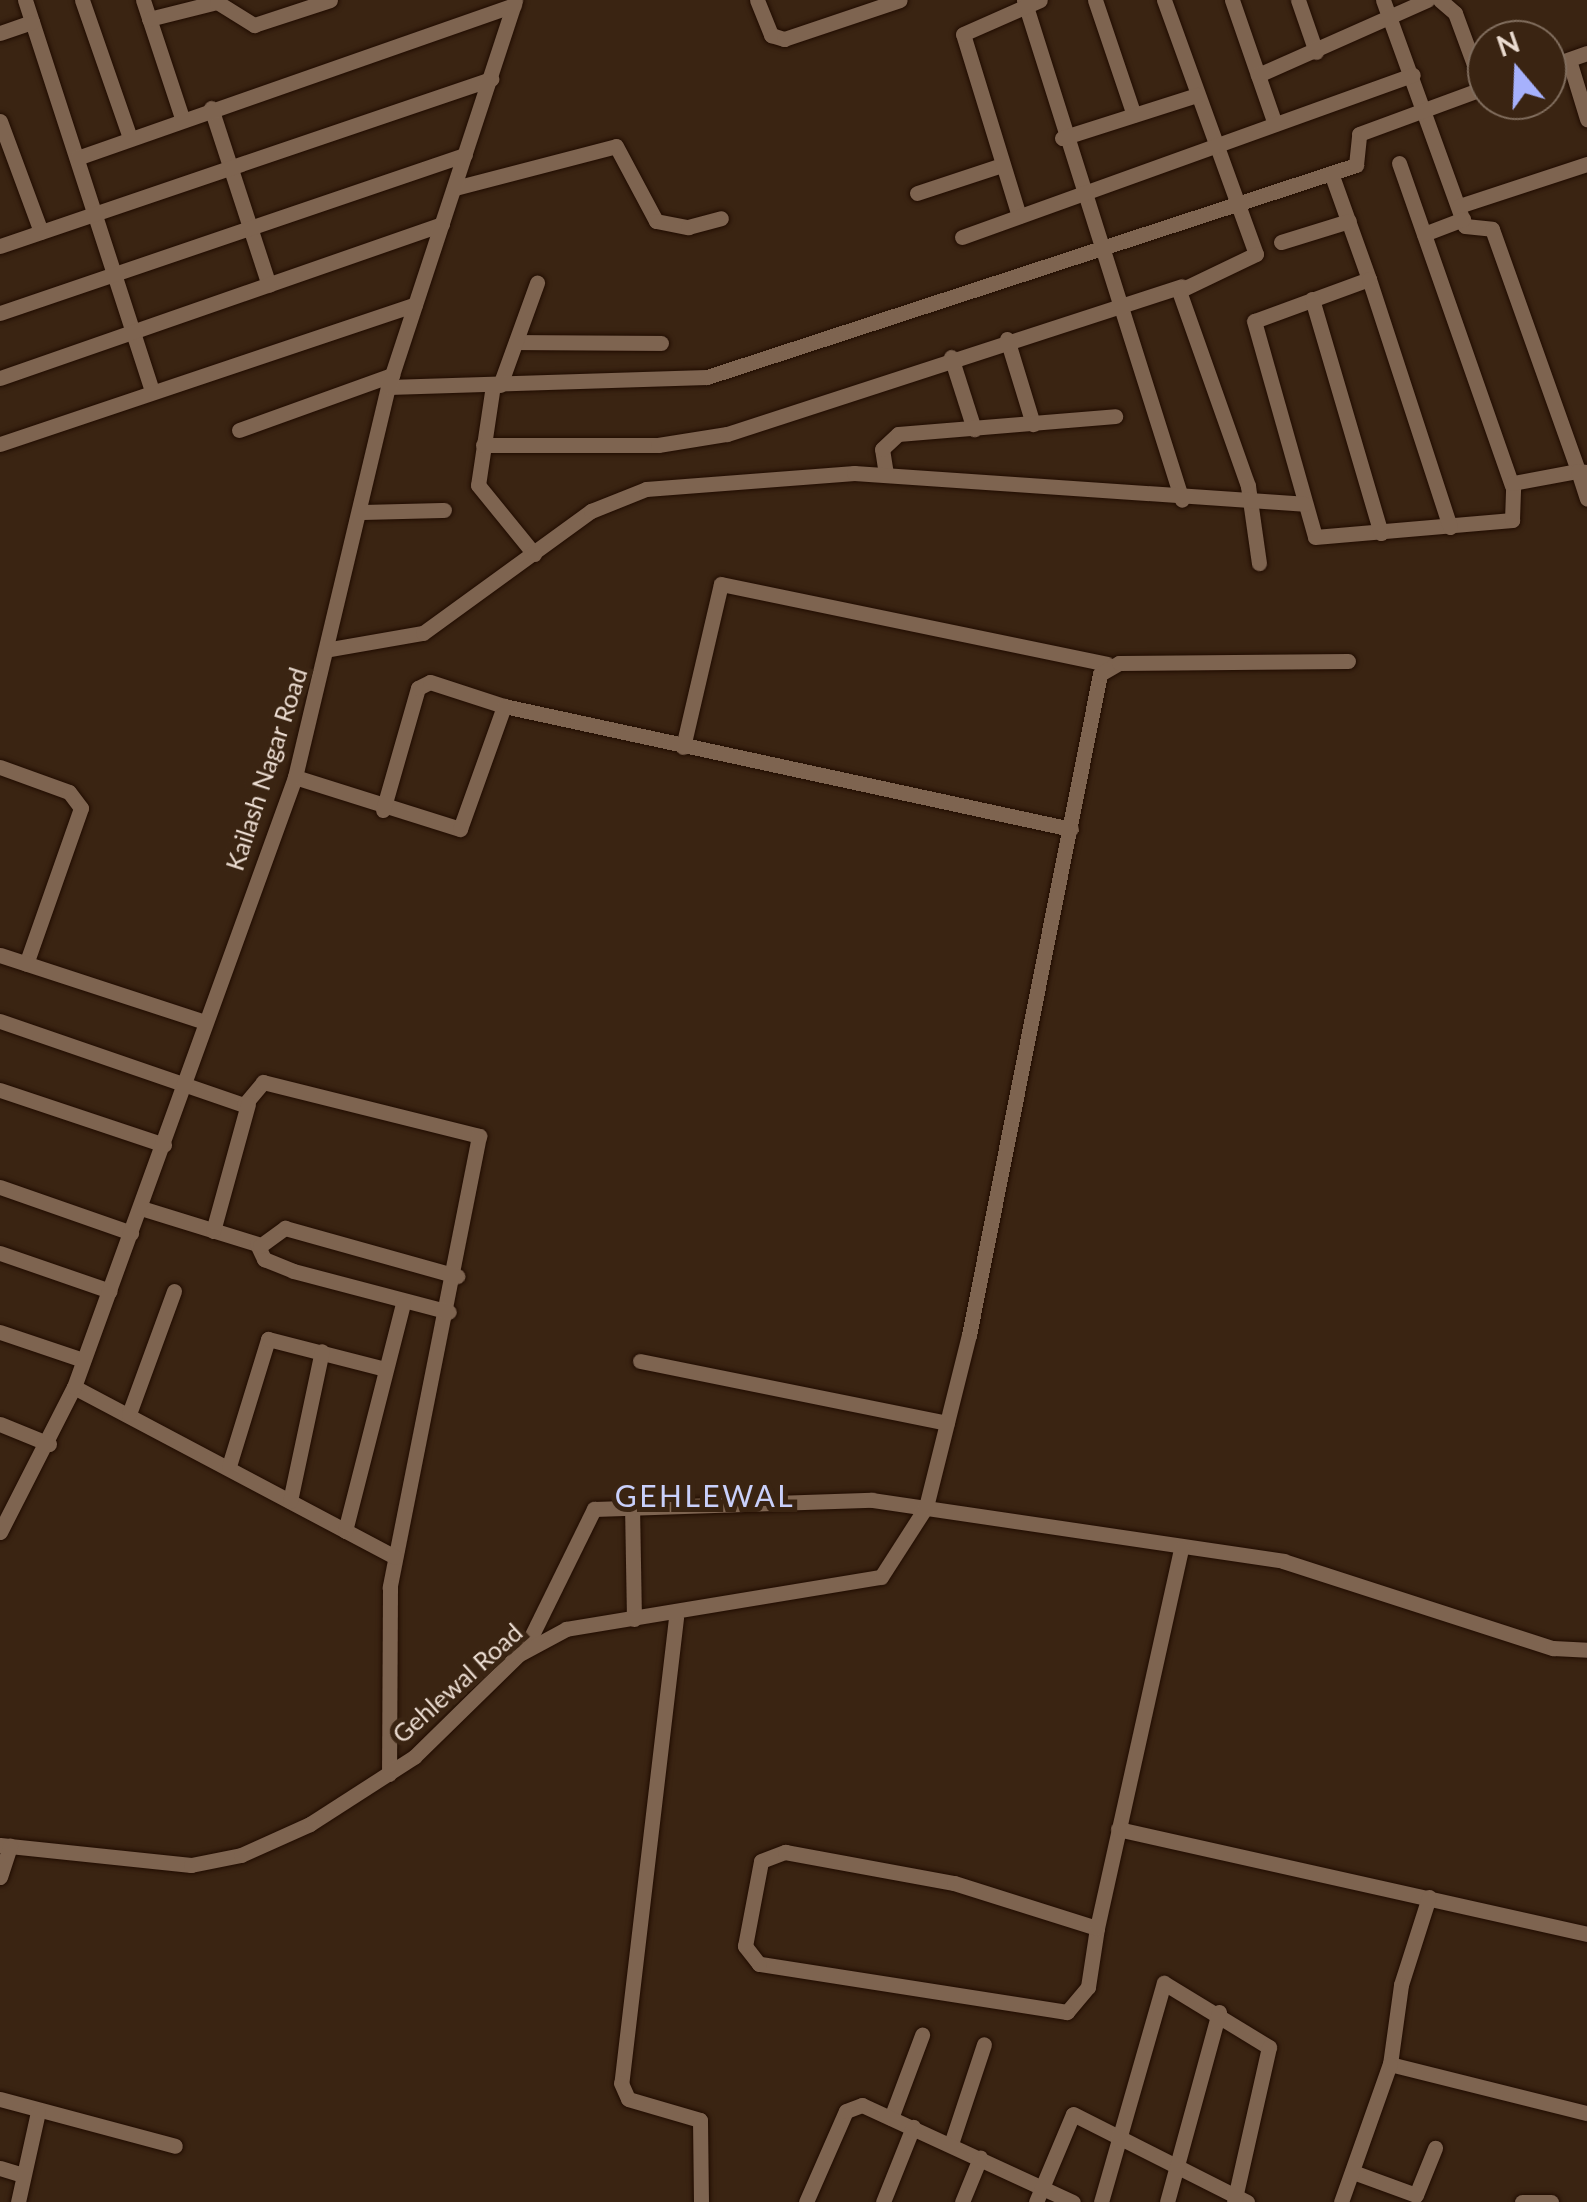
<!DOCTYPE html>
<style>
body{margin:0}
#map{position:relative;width:1587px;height:2202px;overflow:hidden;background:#3a2412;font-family:Lato,sans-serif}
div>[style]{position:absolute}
.roads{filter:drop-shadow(0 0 2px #200c00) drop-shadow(0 0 2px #200c00)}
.minor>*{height:15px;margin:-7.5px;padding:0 7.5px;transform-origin:7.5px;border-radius:7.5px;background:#7e6450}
span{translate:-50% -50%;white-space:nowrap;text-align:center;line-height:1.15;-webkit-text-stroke:10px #3a2412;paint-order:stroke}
.street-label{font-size:25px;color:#ebdcd1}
.quarter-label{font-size:30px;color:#c9d0fb;letter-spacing:2.5px}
.north{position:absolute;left:1467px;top:20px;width:100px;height:100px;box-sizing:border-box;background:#3a2412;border:2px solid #816e5e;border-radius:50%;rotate:341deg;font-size:28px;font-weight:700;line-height:40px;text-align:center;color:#ebdcd1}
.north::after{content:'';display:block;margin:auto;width:35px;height:45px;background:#a6b1fc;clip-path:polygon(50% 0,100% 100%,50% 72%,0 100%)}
</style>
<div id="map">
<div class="roads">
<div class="minor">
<i style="left:25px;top:0;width:411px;rotate:72deg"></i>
<i style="left:82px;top:0;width:146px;rotate:70.8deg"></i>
<i style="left:143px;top:0;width:124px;rotate:71.7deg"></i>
<i style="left:757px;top:0;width:38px;rotate:68deg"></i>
<i style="left:771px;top:35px;width:14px;rotate:17deg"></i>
<i style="left:784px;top:39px;width:122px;rotate:-18.6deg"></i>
<i style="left:1024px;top:0;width:524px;rotate:72.46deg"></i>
<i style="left:1095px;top:0;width:121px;rotate:71.3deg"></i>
<i style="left:1164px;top:0;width:270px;rotate:70.1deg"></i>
<i style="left:1256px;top:254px;width:85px;rotate:154.3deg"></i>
<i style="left:1179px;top:291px;width:207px;rotate:70.5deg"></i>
<i style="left:1248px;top:486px;width:78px;rotate:81.9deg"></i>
<i style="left:1232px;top:0;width:131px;rotate:70.9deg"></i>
<i style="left:1298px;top:0;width:55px;rotate:70.9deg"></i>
<i style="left:1383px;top:0;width:240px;rotate:70.1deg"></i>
<i style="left:1465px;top:226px;width:27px;rotate:6deg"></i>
<i style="left:1492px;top:229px;width:257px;rotate:70.4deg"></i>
<i style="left:1578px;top:471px;width:8px;rotate:7deg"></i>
<i style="left:1440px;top:0;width:20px;rotate:41deg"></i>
<i style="left:1455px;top:13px;width:81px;rotate:69.8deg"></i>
<i style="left:149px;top:19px;width:70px;rotate:-14deg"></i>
<i style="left:217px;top:2px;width:44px;rotate:31.9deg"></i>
<i style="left:254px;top:25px;width:80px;rotate:-18.2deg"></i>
<i style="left:0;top:33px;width:34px;rotate:-19deg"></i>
<i style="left:1569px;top:60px;width:62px;rotate:73deg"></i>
<i style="left:1547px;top:67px;width:42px;rotate:-19.3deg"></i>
<i style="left:1258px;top:75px;width:185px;rotate:-23.9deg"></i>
<i style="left:211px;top:108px;width:186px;rotate:71.9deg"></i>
<i style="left:0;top:121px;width:118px;rotate:69.7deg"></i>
<i style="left:1062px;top:138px;width:142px;rotate:-17.7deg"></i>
<i style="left:77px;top:158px;width:463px;rotate:-19.3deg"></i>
<i style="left:1399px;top:163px;width:342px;rotate:70.7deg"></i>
<i style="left:1331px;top:173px;width:113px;rotate:70.3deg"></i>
<i style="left:1369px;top:279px;width:122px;rotate:159.9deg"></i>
<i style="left:1254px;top:321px;width:224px;rotate:74.2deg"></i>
<i style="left:1315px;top:537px;width:198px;rotate:-4.9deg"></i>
<i style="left:1512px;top:520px;width:37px;rotate:-88deg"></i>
<i style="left:1513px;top:483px;width:66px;rotate:-10.5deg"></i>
<i style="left:1578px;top:471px;width:29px;rotate:72deg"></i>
<i style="left:455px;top:188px;width:166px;rotate:-14.6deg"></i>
<i style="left:616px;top:146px;width:85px;rotate:61.9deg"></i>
<i style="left:656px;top:221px;width:33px;rotate:11deg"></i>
<i style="left:688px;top:227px;width:34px;rotate:-15deg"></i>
<i style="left:917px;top:193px;width:89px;rotate:-18.2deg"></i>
<i style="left:1459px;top:206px;width:135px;rotate:-18.2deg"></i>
<i style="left:1019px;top:216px;width:190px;rotate:-107.1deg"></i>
<i style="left:963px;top:34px;width:84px;rotate:-23.8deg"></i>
<i style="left:1424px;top:234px;width:42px;rotate:-21deg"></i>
<i style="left:962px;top:237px;width:479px;rotate:-19.8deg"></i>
<i style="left:1281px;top:242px;width:71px;rotate:-17.2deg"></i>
<i style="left:0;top:246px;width:519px;rotate:-18.78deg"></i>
<i style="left:1369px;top:279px;width:261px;rotate:71.9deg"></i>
<i style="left:1312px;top:299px;width:244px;rotate:73.6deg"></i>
<i style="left:0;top:313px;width:491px;rotate:-18.8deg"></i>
<i style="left:1007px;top:339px;width:89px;rotate:73deg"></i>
<i style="left:516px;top:342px;width:145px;rotate:0.4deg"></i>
<i style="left:951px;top:357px;width:76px;rotate:72.3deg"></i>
<i style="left:0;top:378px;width:468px;rotate:-19.2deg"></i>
<i style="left:493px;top:385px;width:101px;rotate:98.5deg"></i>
<i style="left:478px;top:485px;width:89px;rotate:50.9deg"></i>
<i style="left:500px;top:385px;width:109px;rotate:-70.1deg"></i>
<i style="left:388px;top:387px;width:319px;rotate:-1.8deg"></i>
<i style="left:707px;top:377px;width:683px;rotate:-18.09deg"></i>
<i style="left:1356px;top:165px;width:31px;rotate:-84deg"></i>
<i style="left:1359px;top:134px;width:136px;rotate:-20.2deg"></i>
<i style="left:239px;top:430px;width:163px;rotate:-19.8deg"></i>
<i style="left:0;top:444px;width:438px;rotate:-18.6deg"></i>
<i style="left:483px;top:445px;width:175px"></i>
<i style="left:658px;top:445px;width:70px;rotate:-9.1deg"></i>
<i style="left:727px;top:434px;width:478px;rotate:-18deg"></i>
<i style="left:886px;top:474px;width:25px;rotate:-99deg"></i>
<i style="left:882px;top:449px;width:22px;rotate:-43deg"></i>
<i style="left:898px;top:434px;width:218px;rotate:-4.7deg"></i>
<i style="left:360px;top:512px;width:84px;rotate:-1.4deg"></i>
<i style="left:330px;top:649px;width:94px;rotate:-9.8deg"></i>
<i style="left:423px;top:633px;width:208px;rotate:-36deg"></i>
<i style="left:591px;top:511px;width:59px;rotate:-21.8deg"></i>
<i style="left:646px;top:489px;width:209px;rotate:-4.4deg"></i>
<i style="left:854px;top:473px;width:451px;rotate:3.9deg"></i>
<i style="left:683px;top:747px;width:167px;rotate:-76.9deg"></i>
<i style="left:721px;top:584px;width:394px;rotate:11.7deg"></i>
<i style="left:0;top:767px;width:73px;rotate:19.9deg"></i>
<i style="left:69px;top:792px;width:20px;rotate:53deg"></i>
<i style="left:81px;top:808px;width:165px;rotate:109.4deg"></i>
<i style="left:295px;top:777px;width:173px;rotate:17.5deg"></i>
<i style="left:460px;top:829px;width:131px;rotate:-70.3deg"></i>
<i style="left:383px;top:810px;width:127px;rotate:-74deg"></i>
<i style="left:418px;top:688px;width:13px;rotate:-27deg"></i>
<i style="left:430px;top:682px;width:78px;rotate:18deg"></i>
<i style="left:504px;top:706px;width:580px;rotate:12.24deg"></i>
<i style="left:0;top:955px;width:216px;rotate:18.1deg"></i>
<i style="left:0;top:1021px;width:258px;rotate:19deg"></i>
<i style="left:244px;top:1105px;width:30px;rotate:-50deg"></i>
<i style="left:263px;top:1082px;width:223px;rotate:14deg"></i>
<i style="left:479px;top:1136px;width:460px;rotate:101.2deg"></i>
<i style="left:390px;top:1587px;width:187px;rotate:90.3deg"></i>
<i style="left:0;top:1090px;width:173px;rotate:18.5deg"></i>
<i style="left:0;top:1187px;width:139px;rotate:19.3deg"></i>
<i style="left:141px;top:1208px;width:121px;rotate:17.2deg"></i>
<i style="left:257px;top:1244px;width:17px;rotate:65deg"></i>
<i style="left:264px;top:1259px;width:31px;rotate:22deg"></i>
<i style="left:293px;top:1271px;width:161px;rotate:14.7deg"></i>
<i style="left:213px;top:1231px;width:132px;rotate:-74.6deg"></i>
<i style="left:260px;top:1246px;width:31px;rotate:-36deg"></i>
<i style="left:285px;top:1228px;width:179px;rotate:15.6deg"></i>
<i style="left:0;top:1253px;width:116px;rotate:19.1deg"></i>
<i style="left:0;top:1332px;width:88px;rotate:18.6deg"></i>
<i style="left:640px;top:1361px;width:313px;rotate:11.4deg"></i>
<i style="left:74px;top:1387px;width:363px;rotate:27.9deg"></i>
<i style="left:129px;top:1414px;width:131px;rotate:-69.9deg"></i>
<i style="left:0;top:1424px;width:53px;rotate:22.2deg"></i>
<i style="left:229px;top:1466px;width:133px;rotate:-72.9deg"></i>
<i style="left:268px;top:1339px;width:121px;rotate:14.4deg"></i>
<i style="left:290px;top:1501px;width:153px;rotate:-78deg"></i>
<i style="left:632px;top:1505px;width:114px;rotate:89deg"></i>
<i style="left:345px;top:1531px;width:235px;rotate:-75.7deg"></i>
<i style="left:0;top:1532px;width:163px;rotate:-63deg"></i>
<i style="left:74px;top:1387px;width:649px;rotate:-70.08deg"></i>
<i style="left:295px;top:777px;width:401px;rotate:-76.6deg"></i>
<i style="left:388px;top:387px;width:407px;rotate:-71.8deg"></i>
<i style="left:676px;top:1618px;width:468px;rotate:96.7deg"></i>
<i style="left:621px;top:2083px;width:17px;rotate:66deg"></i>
<i style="left:628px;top:2099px;width:75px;rotate:16.3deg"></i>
<i style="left:700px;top:2120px;width:82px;rotate:89.3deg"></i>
<i style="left:526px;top:1647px;width:154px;rotate:-63.8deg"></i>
<i style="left:594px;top:1509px;width:278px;rotate:-1.9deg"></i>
<i style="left:872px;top:1500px;width:416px;rotate:8.4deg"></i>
<i style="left:1283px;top:1561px;width:284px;rotate:17.9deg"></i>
<i style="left:1553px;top:1648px;width:34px;rotate:3deg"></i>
<i style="left:1118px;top:1829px;width:481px;rotate:12.6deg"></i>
<i style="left:0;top:1845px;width:192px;rotate:6deg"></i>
<i style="left:191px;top:1865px;width:51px;rotate:-11.3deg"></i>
<i style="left:241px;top:1855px;width:76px;rotate:-24.2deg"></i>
<i style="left:310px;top:1824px;width:124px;rotate:-32.8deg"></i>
<i style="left:414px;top:1757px;width:146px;rotate:-44.4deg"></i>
<i style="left:518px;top:1655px;width:55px;rotate:-28.4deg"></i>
<i style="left:566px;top:1629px;width:319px;rotate:-9.4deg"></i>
<i style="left:881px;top:1577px;width:83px;rotate:-57.3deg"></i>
<i style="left:926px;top:1507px;width:177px;rotate:-76deg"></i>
<i style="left:969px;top:1335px;width:674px;rotate:-78.79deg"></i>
<i style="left:1100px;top:674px;width:22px;rotate:-30deg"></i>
<i style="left:1119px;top:663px;width:229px;rotate:-0.5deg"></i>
<i style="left:0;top:1877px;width:33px;rotate:-72deg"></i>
<i style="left:1429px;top:1897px;width:92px;rotate:107.7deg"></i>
<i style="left:1401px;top:1985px;width:80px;rotate:97.9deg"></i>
<i style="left:1390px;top:2064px;width:203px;rotate:14deg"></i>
<i style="left:1097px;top:1928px;width:60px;rotate:98.7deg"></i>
<i style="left:1088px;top:1987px;width:33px;rotate:130deg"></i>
<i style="left:1067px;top:2012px;width:312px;rotate:-171.1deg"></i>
<i style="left:759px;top:1964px;width:23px;rotate:-128deg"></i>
<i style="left:745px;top:1946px;width:86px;rotate:-79.3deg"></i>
<i style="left:761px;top:1861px;width:26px;rotate:-21deg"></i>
<i style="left:785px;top:1852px;width:172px;rotate:10.4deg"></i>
<i style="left:954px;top:1883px;width:150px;rotate:17.5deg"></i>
<i style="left:1097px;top:1928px;width:389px;rotate:-77.5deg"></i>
<i style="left:0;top:2099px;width:181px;rotate:15deg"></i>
<i style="left:891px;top:2118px;width:89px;rotate:-69.5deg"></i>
<i style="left:951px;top:2144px;width:105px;rotate:-71.7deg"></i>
<i style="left:0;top:2168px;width:24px;rotate:17deg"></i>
<i style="left:1353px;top:2172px;width:67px;rotate:20.1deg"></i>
<i style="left:1416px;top:2195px;width:51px;rotate:-68deg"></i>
<i style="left:18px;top:2202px;width:92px;rotate:-77.5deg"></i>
<i style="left:806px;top:2202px;width:99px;rotate:-66.3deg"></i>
<i style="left:846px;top:2111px;width:17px;rotate:-21deg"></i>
<i style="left:862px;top:2105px;width:232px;rotate:24.7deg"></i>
<i style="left:883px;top:2202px;width:81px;rotate:-68.2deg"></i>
<i style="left:962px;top:2202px;width:48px;rotate:-67.8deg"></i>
<i style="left:1036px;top:2202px;width:95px;rotate:-67.2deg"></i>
<i style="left:1073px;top:2114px;width:195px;rotate:26.8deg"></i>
<i style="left:1101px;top:2202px;width:228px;rotate:-74deg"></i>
<i style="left:1164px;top:1983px;width:123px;rotate:31.4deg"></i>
<i style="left:1269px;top:2047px;width:159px;rotate:102.7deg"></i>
<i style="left:1167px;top:2202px;width:197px;rotate:-74.7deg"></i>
<i style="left:1341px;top:2202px;width:146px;rotate:-70.5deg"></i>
<i style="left:1522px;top:2202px;width:29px"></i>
</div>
</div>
<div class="street-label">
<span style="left:266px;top:769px;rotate:-72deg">Kailash Nagar Road</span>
<span style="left:457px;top:1683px;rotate:-42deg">Gehlewal Road</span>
</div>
<div class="quarter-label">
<span style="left:705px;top:1495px">GEHLEWAL</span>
</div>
<div class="north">N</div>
</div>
